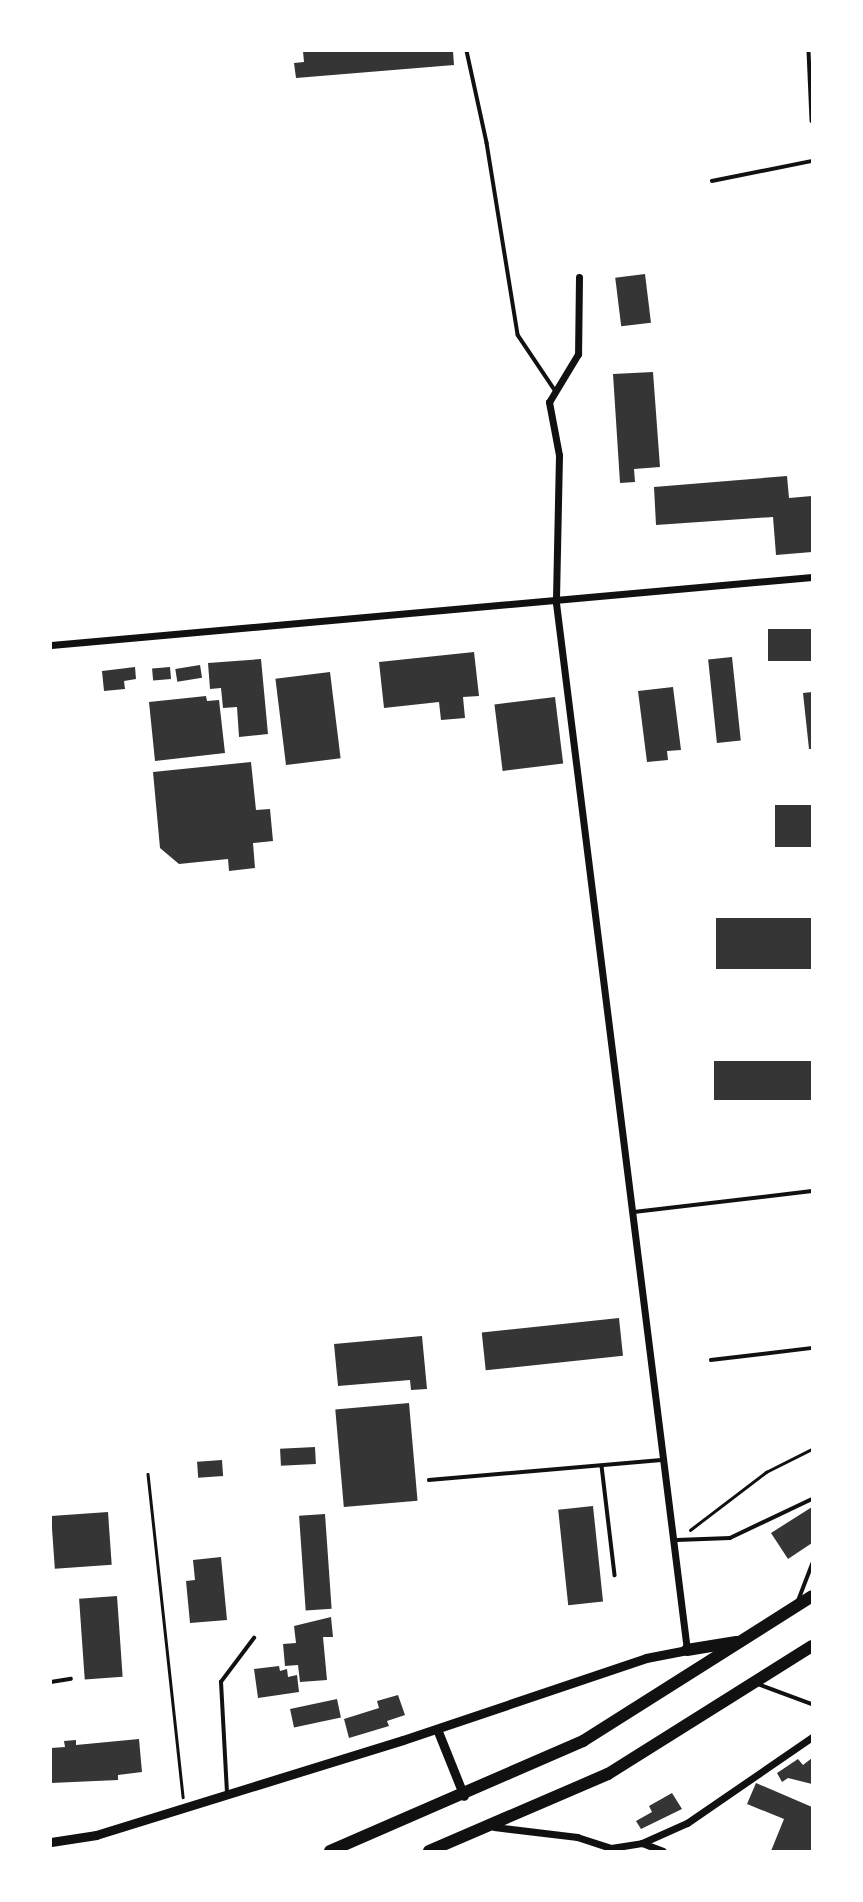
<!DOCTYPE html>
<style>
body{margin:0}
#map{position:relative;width:863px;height:1902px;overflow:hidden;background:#fff;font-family:"Work Sans",sans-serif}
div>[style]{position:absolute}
.building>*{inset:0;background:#353535;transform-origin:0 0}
.path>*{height:2.5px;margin:-1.25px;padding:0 1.25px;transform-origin:1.25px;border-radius:1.25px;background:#111}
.service>*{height:3.5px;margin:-1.75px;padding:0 1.75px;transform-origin:1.75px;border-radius:1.75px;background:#111}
.minor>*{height:7px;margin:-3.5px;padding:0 3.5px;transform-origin:3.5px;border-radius:3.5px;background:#111}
.tertiary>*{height:9px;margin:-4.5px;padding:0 4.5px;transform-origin:4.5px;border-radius:4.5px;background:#111}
.trunk>*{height:12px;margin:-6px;padding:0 6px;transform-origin:6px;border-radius:6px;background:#111}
span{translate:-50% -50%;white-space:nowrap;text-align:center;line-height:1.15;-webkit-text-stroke:5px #fff;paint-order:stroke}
.frame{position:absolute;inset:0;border:52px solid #fff;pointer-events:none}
</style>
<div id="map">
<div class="building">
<i style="clip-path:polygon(303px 51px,453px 51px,454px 65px,296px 78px,294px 63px,304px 62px)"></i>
<i style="left:645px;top:274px;width:49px;height:30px;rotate:83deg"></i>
<i style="clip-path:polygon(653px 372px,660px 467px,634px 469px,635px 482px,620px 483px,613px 374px)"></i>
<i style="clip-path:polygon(787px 476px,789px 498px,812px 496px,812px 552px,776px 555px,773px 517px,656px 525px,654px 487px)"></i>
<i style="left:812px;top:629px;width:32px;height:44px;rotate:90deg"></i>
<i style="clip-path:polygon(474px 652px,479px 696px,463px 697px,465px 718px,441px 720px,439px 702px,384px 708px,379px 662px)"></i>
<i style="left:732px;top:657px;width:84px;height:24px;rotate:84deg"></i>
<i style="clip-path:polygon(261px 659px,268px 734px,239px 737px,237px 707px,223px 708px,221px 688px,210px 689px,208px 663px)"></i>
<i style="left:200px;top:665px;width:13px;height:25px;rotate:81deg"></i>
<i style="clip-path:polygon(135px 667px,136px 679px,124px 681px,125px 689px,104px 691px,102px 671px)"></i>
<i style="left:170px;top:667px;width:12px;height:18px;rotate:85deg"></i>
<i style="left:330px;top:672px;width:87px;height:55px;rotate:83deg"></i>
<i style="clip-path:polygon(673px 687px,681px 750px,667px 751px,668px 760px,647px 762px,638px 691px)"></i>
<i style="clip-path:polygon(812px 692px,812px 749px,809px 749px,803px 693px)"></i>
<i style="clip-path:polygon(206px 696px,207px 701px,219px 700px,225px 753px,155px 761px,149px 702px)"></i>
<i style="left:555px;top:697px;width:67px;height:61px;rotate:83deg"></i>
<i style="clip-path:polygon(251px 762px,256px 810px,270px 809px,273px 841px,253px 843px,255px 868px,229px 871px,228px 859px,179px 864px,160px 848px,153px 772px)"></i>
<i style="left:812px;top:805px;width:42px;height:37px;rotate:90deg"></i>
<i style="left:812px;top:918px;width:51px;height:96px;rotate:90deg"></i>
<i style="left:812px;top:1061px;width:39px;height:98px;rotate:90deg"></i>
<i style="left:619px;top:1318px;width:38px;height:138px;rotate:84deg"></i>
<i style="clip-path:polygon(422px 1336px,427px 1389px,411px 1390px,410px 1380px,338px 1386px,334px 1344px)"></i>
<i style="left:409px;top:1403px;width:98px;height:74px;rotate:85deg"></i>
<i style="left:315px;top:1447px;width:17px;height:35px;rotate:87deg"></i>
<i style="left:222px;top:1460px;width:16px;height:25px;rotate:86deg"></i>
<i style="left:593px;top:1506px;width:96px;height:35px;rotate:84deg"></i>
<i style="clip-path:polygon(812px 1507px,812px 1543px,788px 1559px,771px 1533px)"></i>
<i style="left:108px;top:1512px;width:53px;height:57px;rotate:86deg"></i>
<i style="left:325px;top:1514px;width:95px;height:26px;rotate:86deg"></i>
<i style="clip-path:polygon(221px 1557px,227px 1620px,190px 1623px,186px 1581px,195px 1580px,193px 1560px)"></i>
<i style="left:117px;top:1596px;width:81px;height:38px;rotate:86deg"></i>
<i style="clip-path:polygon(331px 1617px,333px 1637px,323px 1637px,327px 1680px,300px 1682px,298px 1665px,285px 1666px,283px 1644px,296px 1643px,294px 1626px)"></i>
<i style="clip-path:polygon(279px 1666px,280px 1671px,287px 1669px,288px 1677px,297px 1675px,299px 1692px,258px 1698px,254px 1669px)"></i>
<i style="clip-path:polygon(398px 1695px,405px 1715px,387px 1721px,389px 1726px,349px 1738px,344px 1719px,379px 1708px,377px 1701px)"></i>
<i style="left:337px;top:1699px;width:19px;height:48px;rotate:78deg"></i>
<i style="clip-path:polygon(139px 1739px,142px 1772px,118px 1775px,118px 1780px,51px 1783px,51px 1748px,65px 1747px,64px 1741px,76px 1740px,76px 1745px)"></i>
<i style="clip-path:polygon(812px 1758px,812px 1784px,788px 1778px,782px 1782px,777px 1773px,798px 1759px,803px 1765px)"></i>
<i style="clip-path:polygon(756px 1783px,812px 1807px,812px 1851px,771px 1851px,784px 1819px,747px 1804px)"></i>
<i style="clip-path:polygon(672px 1793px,682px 1809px,641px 1829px,636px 1821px,652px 1812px,649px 1806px)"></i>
</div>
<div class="path">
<i style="left:148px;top:1474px;width:325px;rotate:83.8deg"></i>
<i style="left:690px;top:1530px;width:96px;rotate:-37.3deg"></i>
<i style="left:766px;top:1472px;width:51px;rotate:-26.6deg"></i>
</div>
<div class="service">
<i style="left:467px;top:51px;width:94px;rotate:77.7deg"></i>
<i style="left:487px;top:143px;width:194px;rotate:80.8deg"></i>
<i style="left:518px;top:335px;width:66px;rotate:56.1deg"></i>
<i style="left:809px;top:51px;width:70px;rotate:87.5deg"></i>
<i style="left:712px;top:181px;width:102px;rotate:-11.3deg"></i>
<i style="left:634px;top:1212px;width:179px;rotate:-6.7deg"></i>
<i style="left:711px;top:1360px;width:102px;rotate:-6.8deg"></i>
<i style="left:602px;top:1466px;width:110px;rotate:83.2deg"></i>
<i style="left:429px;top:1480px;width:236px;rotate:-4.9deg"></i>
<i style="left:677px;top:1540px;width:53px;rotate:-2.2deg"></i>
<i style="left:730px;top:1538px;width:91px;rotate:-25.4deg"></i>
<i style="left:798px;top:1601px;width:40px;rotate:-69deg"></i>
<i style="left:51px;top:1682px;width:20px;rotate:-9deg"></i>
<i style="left:758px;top:1684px;width:58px;rotate:20.3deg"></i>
<i style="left:227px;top:1793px;width:111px;rotate:-93.1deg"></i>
<i style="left:221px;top:1682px;width:55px;rotate:-53.1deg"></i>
</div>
<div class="minor">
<i style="left:579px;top:277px;width:77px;rotate:90.7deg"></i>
<i style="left:578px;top:354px;width:56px;rotate:121.1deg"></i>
<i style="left:549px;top:402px;width:54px;rotate:79.3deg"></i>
<i style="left:559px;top:455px;width:148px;rotate:91.2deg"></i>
<i style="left:556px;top:603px;width:1055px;rotate:82.87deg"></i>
<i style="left:51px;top:645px;width:764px;rotate:-5.11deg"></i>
<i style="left:494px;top:1827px;width:84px;rotate:6.9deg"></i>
<i style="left:577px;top:1837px;width:36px;rotate:18deg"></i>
<i style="left:611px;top:1848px;width:31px;rotate:-9deg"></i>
<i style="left:642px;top:1843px;width:49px;rotate:-24deg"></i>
<i style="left:687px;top:1823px;width:152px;rotate:-34.5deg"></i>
<i style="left:642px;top:1843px;width:22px;rotate:21deg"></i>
</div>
<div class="tertiary">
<i style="left:437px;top:1729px;width:72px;rotate:68.1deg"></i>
<i style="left:51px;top:1842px;width:46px;rotate:-8.8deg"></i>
<i style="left:96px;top:1835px;width:321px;rotate:-17.2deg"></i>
<i style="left:403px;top:1740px;width:256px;rotate:-18.6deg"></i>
<i style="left:646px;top:1658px;width:42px;rotate:-11deg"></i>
</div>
<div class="trunk">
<i style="left:687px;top:1650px;width:50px;rotate:-9.3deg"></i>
<i style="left:330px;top:1851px;width:276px;rotate:-23.5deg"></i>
<i style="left:583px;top:1741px;width:271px;rotate:-32.3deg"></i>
<i style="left:429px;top:1851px;width:195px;rotate:-23.3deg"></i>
<i style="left:608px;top:1774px;width:241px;rotate:-32.1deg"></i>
</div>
<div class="frame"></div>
</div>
